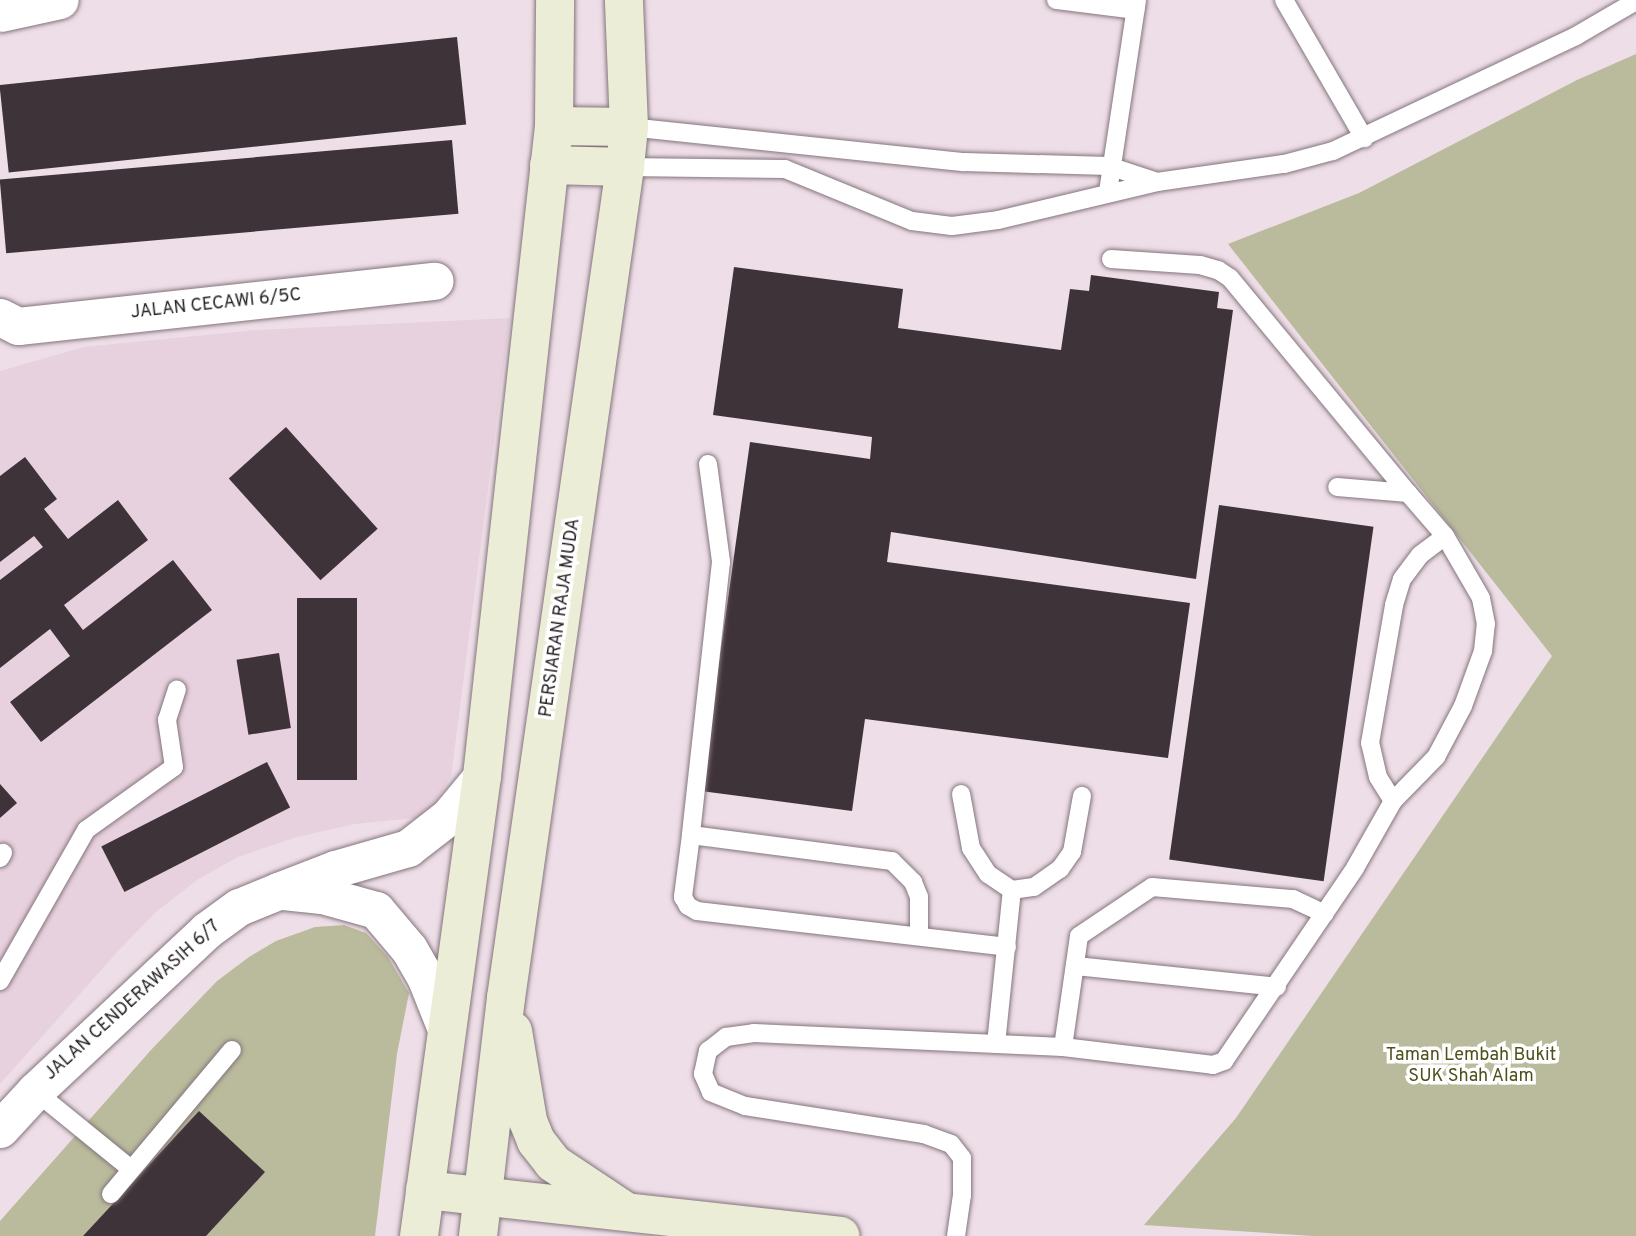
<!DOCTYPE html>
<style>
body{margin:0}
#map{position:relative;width:1636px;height:1236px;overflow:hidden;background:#eedee7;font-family:Overpass,sans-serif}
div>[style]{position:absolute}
.built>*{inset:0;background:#e8d1de}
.green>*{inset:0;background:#babb9c}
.building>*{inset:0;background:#3f333a;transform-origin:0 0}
.roads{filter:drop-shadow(0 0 2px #83757d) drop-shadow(0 0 2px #83757d)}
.service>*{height:18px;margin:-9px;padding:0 9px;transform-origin:9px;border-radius:9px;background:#fff}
.minor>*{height:37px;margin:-18.5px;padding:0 18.5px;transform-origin:18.5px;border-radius:18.5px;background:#fff}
.secondary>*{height:38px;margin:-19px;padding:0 19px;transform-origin:19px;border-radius:19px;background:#ecedd6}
span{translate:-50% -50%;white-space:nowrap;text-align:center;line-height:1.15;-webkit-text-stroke:7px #fff;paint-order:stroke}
.street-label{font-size:18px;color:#231e21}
.park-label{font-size:18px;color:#4f4f1a}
</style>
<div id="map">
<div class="built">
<i style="clip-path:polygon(510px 318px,451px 777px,429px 811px,415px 818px,355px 824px,297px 837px,238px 857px,197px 880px,156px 912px,119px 950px,0 1084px,0 371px,84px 347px,257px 330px)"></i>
</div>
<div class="green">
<i style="clip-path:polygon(1636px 54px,1636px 1236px,1313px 1236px,1144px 1225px,1236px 1118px,1552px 656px,1228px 244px,1359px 193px,1577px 80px)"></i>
<i style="clip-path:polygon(344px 925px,366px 933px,388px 957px,409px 993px,397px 1054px,375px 1236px,0 1236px,0 1221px,151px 1050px,217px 981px,249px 957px,276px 941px,315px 927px)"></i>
</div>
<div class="building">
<i style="left:457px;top:37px;width:88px;height:460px;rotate:84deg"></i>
<i style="left:452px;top:140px;width:74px;height:454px;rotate:85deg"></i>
<i style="clip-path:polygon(734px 267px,903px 289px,898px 328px,1061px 350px,1070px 289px,1089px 291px,1091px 275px,1219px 292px,1217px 308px,1233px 310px,1196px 579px,891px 532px,887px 562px,1190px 603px,1168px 758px,865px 719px,852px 811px,701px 791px,750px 442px,870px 459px,872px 437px,713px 415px)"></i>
<i style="left:286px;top:427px;width:137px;height:77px;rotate:48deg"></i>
<i style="clip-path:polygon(25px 457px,57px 499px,44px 509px,68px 539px,118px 500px,148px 540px,64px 605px,83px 630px,173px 560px,212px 610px,41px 742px,10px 702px,70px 656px,50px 629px,0 668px,0 580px,43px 547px,34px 536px,0 562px,0 476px)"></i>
<i style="left:1219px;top:505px;width:156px;height:358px;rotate:8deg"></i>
<i style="left:297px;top:598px;width:60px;height:182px"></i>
<i style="left:279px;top:653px;width:76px;height:43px;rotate:81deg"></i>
<i style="left:267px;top:762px;width:51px;height:186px;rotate:63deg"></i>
<i style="clip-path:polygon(0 784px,17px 803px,0 818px)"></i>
<i style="clip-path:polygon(199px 1111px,265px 1172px,206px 1236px,83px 1236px)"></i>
</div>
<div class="roads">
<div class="service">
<i style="left:1056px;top:0;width:80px;rotate:7.2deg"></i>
<i style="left:1284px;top:0;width:160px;rotate:59.9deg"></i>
<i style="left:629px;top:127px;width:337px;rotate:6deg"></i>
<i style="left:964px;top:162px;width:145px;rotate:1.6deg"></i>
<i style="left:1109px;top:166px;width:47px;rotate:18.4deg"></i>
<i style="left:625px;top:167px;width:160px;rotate:0.7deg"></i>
<i style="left:785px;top:169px;width:137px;rotate:22.3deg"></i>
<i style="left:912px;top:221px;width:40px;rotate:7.1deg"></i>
<i style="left:952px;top:226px;width:46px;rotate:-7.4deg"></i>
<i style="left:998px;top:220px;width:163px;rotate:-13.4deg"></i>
<i style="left:1157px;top:182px;width:128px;rotate:-8.1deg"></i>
<i style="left:1284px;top:164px;width:51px;rotate:-14.9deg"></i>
<i style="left:1333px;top:151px;width:269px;rotate:-25.3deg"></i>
<i style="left:1576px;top:36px;width:69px;rotate:-30.3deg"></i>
<i style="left:1108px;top:192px;width:194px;rotate:-81.4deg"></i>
<i style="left:1111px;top:259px;width:89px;rotate:3.9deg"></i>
<i style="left:1200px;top:265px;width:19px;rotate:16deg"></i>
<i style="left:1218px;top:270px;width:14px;rotate:34deg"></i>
<i style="left:1230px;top:278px;width:279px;rotate:50.4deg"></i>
<i style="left:708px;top:464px;width:99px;rotate:82.4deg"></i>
<i style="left:721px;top:562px;width:275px;rotate:96.3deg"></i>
<i style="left:691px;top:835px;width:203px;rotate:7.4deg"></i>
<i style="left:892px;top:861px;width:30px;rotate:45deg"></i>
<i style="left:913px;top:882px;width:16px;rotate:68deg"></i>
<i style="left:919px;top:897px;width:38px;rotate:90deg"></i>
<i style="left:961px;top:794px;width:55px;rotate:79.5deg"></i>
<i style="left:971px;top:848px;width:31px;rotate:57deg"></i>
<i style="left:988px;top:874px;width:29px;rotate:34deg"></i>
<i style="left:1012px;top:890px;width:22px;rotate:-8deg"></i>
<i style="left:1034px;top:887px;width:32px;rotate:-35deg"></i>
<i style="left:1060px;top:869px;width:21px;rotate:-55deg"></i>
<i style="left:1072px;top:852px;width:57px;rotate:-79.9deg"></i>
<i style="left:1393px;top:801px;width:28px;rotate:-122deg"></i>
<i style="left:1378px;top:777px;width:35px;rotate:-103deg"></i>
<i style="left:1370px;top:743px;width:140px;rotate:-80.1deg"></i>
<i style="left:1394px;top:605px;width:27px;rotate:-73deg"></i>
<i style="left:1402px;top:579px;width:30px;rotate:-53deg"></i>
<i style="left:1420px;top:555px;width:31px;rotate:-37deg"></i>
<i style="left:691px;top:835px;width:63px;rotate:97.4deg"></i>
<i style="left:683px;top:897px;width:10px;rotate:61deg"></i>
<i style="left:688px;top:906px;width:10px;rotate:29deg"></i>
<i style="left:697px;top:911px;width:312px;rotate:6.6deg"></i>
<i style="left:0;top:858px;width:6px;rotate:-59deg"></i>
<i style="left:1075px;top:966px;width:203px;rotate:5.9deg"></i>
<i style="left:0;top:981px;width:174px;rotate:-60.3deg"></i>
<i style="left:86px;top:830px;width:108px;rotate:-35.6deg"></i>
<i style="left:174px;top:767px;width:48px;rotate:-98.5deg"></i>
<i style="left:167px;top:720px;width:32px;rotate:-72deg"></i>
<i style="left:996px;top:1044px;width:155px;rotate:-84.1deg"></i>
<i style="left:1063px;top:1047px;width:112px;rotate:-81.8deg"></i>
<i style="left:1079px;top:936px;width:88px;rotate:-33.9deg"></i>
<i style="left:1152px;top:887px;width:142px;rotate:4.9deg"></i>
<i style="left:1293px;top:899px;width:35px;rotate:25deg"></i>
<i style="left:35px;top:1091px;width:124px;rotate:39.1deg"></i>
<i style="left:111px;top:1194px;width:188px;rotate:-50deg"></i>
<i style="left:956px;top:1236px;width:41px;rotate:-81.7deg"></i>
<i style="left:962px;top:1195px;width:37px;rotate:-90deg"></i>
<i style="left:962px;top:1158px;width:18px;rotate:-128deg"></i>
<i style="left:951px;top:1144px;width:29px;rotate:-160deg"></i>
<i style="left:924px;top:1134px;width:181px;rotate:-171.1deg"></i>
<i style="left:745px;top:1106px;width:37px;rotate:-158deg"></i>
<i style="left:711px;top:1092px;width:20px;rotate:-114deg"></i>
<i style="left:703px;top:1074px;width:24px;rotate:-78deg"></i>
<i style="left:708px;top:1051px;width:23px;rotate:-38deg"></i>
<i style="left:726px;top:1037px;width:28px;rotate:-8deg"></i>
<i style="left:754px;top:1033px;width:309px;rotate:2.6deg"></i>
<i style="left:1063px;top:1047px;width:151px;rotate:6.8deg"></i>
<i style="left:1213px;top:1065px;width:12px;rotate:-20deg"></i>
<i style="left:1224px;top:1061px;width:233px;rotate:-55.8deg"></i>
<i style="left:1355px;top:868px;width:77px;rotate:-60.4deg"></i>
<i style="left:1393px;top:801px;width:62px;rotate:-45.7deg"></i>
<i style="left:1436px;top:757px;width:58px;rotate:-62.1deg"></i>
<i style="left:1463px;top:706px;width:59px;rotate:-70deg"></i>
<i style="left:1483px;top:651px;width:27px;rotate:-84deg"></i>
<i style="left:1486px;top:624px;width:26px;rotate:-101deg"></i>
<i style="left:1481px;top:598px;width:72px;rotate:-120.1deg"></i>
<i style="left:1445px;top:536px;width:57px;rotate:-130.7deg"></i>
<i style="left:1408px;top:493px;width:71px;rotate:-175.2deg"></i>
</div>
<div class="minor">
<i style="left:0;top:13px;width:61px;rotate:-12.2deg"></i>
<i style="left:0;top:317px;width:20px;rotate:27deg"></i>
<i style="left:18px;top:326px;width:419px;rotate:-6.2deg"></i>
<i style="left:283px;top:891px;width:39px;rotate:6deg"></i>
<i style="left:322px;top:895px;width:56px;rotate:15.5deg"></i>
<i style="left:376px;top:910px;width:51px;rotate:49.8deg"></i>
<i style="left:409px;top:949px;width:34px;rotate:60deg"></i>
<i style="left:426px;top:979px;width:54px;rotate:68.2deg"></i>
<i style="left:0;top:1129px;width:52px;rotate:-47.4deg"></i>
<i style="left:35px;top:1091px;width:236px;rotate:-43.1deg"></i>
<i style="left:207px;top:930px;width:39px;rotate:-36deg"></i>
<i style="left:239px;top:907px;width:42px;rotate:-22.3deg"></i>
<i style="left:278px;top:891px;width:61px;rotate:-21.1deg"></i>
<i style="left:335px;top:869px;width:76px;rotate:-16deg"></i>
<i style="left:408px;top:848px;width:51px;rotate:-37.8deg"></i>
<i style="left:448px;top:817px;width:53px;rotate:-50.3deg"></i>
</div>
<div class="secondary">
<i style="left:554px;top:126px;width:75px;rotate:0.8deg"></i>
<i style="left:549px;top:165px;width:76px;rotate:1.5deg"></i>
<i style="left:513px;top:1031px;width:91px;rotate:80.5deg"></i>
<i style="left:528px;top:1121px;width:22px;rotate:68deg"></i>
<i style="left:536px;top:1141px;width:28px;rotate:52deg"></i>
<i style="left:553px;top:1163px;width:83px;rotate:33.7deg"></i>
<i style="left:425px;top:1190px;width:418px;rotate:6.3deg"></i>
<i style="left:419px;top:1236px;width:464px;rotate:-82.2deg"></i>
<i style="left:482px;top:776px;width:654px;rotate:-83.68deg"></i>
<i style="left:554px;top:126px;width:126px;rotate:-89.5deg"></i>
<i style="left:478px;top:1236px;width:240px;rotate:-83.3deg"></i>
<i style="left:506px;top:998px;width:839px;rotate:-81.85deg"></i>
<i style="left:625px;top:167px;width:40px;rotate:-84.3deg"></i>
<i style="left:629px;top:127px;width:127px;rotate:-92.3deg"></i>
</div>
</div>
<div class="street-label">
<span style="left:216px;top:305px;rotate:-6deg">JALAN CECAWI 6/5C</span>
<span style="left:561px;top:618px;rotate:-82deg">PERSIARAN RAJA MUDA</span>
<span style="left:133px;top:1001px;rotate:-42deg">JALAN CENDERAWASIH 6/7</span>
</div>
<div class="park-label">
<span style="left:1471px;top:1067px">Taman Lembah Bukit<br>SUK Shah Alam</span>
</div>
</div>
